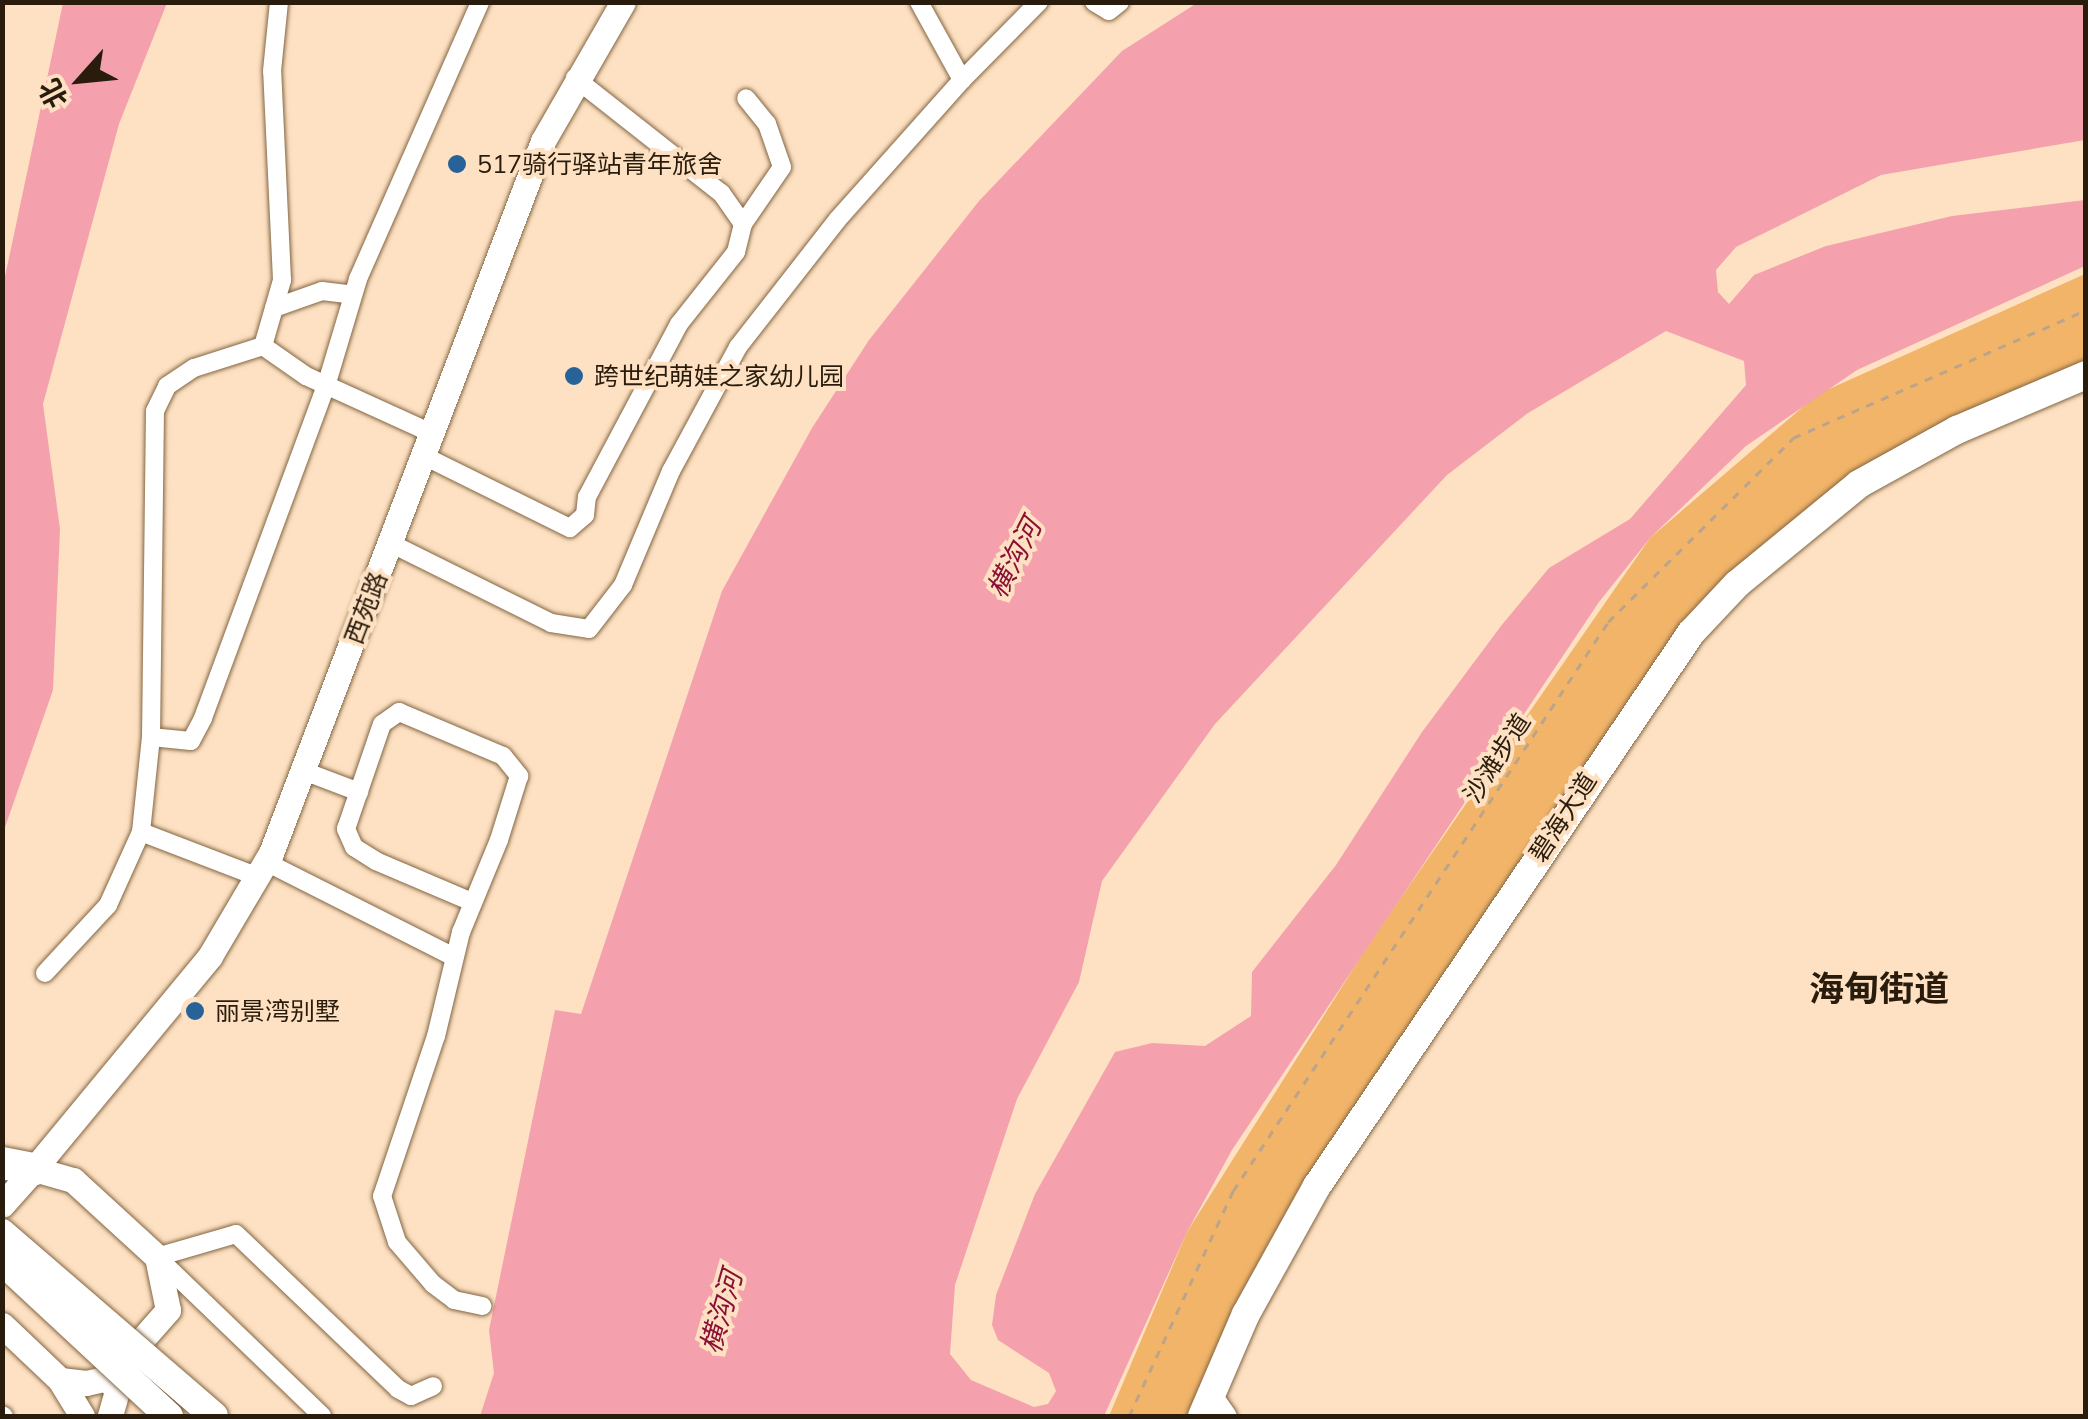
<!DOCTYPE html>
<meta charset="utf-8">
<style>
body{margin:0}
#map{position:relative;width:2088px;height:1419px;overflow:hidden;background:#fde1c2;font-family:Mulish,"Noto Sans SC",sans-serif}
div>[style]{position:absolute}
.green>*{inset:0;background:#f1b469}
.water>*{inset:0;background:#f4a1ad}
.path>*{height:2.5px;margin-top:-1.25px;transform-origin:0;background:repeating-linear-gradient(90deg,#bca48a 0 8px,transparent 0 16px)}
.roads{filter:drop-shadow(0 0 2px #836542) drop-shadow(0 0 2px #836542)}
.street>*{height:18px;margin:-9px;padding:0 9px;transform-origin:9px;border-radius:9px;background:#fff}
.secondary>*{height:25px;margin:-12.5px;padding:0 12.5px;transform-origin:12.5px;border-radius:12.5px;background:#fff}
.primary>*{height:28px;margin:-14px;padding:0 14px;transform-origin:14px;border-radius:14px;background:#fff}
.highway>*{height:32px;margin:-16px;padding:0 16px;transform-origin:16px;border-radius:16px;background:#fff}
.bridges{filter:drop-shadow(0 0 2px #836542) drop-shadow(0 0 2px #836542)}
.primary-bridge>*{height:28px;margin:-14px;padding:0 14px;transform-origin:14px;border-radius:14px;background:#fff}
.dots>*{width:28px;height:28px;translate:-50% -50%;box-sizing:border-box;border:5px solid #fde1c2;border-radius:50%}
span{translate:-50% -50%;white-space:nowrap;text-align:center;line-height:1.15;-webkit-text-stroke:8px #fde1c2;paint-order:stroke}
.poi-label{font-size:25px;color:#291c0d}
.left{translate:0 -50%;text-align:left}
.street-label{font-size:25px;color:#291c0d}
.water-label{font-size:28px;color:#8b1037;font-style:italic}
.district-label{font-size:35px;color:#291c0d;font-weight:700}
.frame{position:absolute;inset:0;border:5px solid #291c0d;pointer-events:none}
.north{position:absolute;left:30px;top:30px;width:100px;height:100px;-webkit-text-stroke:8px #fde1c2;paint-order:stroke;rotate:243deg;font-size:28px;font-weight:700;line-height:40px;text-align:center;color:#291c0d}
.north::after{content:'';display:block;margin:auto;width:35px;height:45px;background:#291c0d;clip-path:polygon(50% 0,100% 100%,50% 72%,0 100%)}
</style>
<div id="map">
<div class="green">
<i style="clip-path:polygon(2085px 274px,2085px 379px,1903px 458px,1705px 616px,1345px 1144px,1202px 1416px,1109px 1416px,1187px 1232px,1371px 941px,1650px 538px,1818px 394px)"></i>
</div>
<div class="water">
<i style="clip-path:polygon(63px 3px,167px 3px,119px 124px,43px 404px,60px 529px,53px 690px,3px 833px,3px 286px)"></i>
<i style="clip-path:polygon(evenodd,1197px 3px,2085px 3px,2085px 140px,1881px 175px,1736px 247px,1716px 270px,1718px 292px,1729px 304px,1754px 275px,1826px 246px,1952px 216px,2085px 200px,2085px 266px,1857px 370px,1746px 446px,1650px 538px,1599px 602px,1232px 1150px,1187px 1232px,1104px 1416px,480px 1416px,494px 1373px,489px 1330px,555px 1010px,581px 1014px,722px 591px,812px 428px,869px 340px,979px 201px,1122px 51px,1197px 3px,1666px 331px,1744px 361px,1746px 385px,1630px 519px,1549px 568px,1501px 626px,1422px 732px,1336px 865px,1252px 972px,1251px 1016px,1205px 1046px,1152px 1043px,1115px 1052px,1035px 1194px,996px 1295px,992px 1325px,998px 1340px,1049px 1373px,1056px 1391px,1048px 1404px,1034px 1407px,971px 1380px,950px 1354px,955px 1285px,1017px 1099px,1079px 982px,1102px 881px,1215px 724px,1447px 475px,1528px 413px,1666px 331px)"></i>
</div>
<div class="path">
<i style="left:1129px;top:1416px;width:248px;rotate:-65.2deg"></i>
<i style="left:1233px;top:1191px;width:681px;rotate:-56.61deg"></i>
<i style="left:1608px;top:622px;width:261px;rotate:-44.8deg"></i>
<i style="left:1793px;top:438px;width:320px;rotate:-23.6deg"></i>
</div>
<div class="roads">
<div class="street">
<i style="left:919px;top:2px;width:89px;rotate:61.1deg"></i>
<i style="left:962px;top:80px;width:110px;rotate:-45.4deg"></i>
<i style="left:1094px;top:2px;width:17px;rotate:31deg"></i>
<i style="left:1109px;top:11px;width:14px;rotate:-39deg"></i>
<i style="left:743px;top:224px;width:69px;rotate:-55.6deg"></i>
<i style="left:782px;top:167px;width:46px;rotate:-109.2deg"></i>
<i style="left:767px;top:124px;width:33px;rotate:-129deg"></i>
<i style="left:274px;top:308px;width:51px;rotate:-19.5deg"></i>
<i style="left:322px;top:291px;width:31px;rotate:7deg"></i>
<i style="left:263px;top:346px;width:69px;rotate:-73.9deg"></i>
<i style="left:282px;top:280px;width:209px;rotate:-92.7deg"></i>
<i style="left:272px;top:71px;width:69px;rotate:-84.2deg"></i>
<i style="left:422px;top:455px;width:165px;rotate:26.3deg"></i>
<i style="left:570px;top:528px;width:20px;rotate:-41deg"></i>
<i style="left:585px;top:515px;width:18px;rotate:-84deg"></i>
<i style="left:587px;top:497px;width:196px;rotate:-62deg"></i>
<i style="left:679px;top:324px;width:92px;rotate:-51.6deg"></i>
<i style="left:736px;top:252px;width:29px;rotate:-76deg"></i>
<i style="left:743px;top:224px;width:38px;rotate:-125deg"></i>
<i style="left:721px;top:193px;width:186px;rotate:-141.8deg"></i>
<i style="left:390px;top:543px;width:180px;rotate:26.4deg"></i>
<i style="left:551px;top:623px;width:38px;rotate:9deg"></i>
<i style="left:589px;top:629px;width:56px;rotate:-52.3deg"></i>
<i style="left:623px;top:585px;width:124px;rotate:-67.2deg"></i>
<i style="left:671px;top:471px;width:141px;rotate:-61.6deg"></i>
<i style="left:738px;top:347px;width:162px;rotate:-52deg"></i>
<i style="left:838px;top:219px;width:186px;rotate:-48.3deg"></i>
<i style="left:151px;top:737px;width:40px;rotate:5.7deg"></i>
<i style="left:191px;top:741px;width:26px;rotate:-62deg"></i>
<i style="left:203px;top:718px;width:354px;rotate:-69.7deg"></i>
<i style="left:326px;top:386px;width:112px;rotate:-73.3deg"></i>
<i style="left:358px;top:279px;width:303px;rotate:-66.2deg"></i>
<i style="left:304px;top:771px;width:59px;rotate:20.9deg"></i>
<i style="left:141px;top:832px;width:125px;rotate:21deg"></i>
<i style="left:266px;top:862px;width:211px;rotate:26.8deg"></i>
<i style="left:472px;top:902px;width:104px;rotate:-156.9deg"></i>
<i style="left:376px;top:861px;width:26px;rotate:-148deg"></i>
<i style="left:354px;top:847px;width:20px;rotate:-114deg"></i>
<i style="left:346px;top:829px;width:111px;rotate:-71.1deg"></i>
<i style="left:382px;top:724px;width:21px;rotate:-35deg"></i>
<i style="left:399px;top:712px;width:113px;rotate:22.9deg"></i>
<i style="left:503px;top:756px;width:26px;rotate:51deg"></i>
<i style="left:519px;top:776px;width:67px;rotate:107.4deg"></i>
<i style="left:499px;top:840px;width:100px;rotate:112.4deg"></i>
<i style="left:461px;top:932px;width:107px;rotate:103.5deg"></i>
<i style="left:436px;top:1036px;width:169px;rotate:108.6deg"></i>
<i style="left:382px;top:1196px;width:48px;rotate:71.9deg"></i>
<i style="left:397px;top:1242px;width:55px;rotate:49.4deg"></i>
<i style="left:433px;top:1284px;width:26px;rotate:37deg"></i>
<i style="left:454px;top:1300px;width:29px;rotate:12deg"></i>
<i style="left:45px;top:973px;width:93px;rotate:-47.2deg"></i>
<i style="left:108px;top:905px;width:80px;rotate:-65.7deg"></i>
<i style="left:141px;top:832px;width:96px;rotate:-84deg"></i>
<i style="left:151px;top:737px;width:326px;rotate:-89.3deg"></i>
<i style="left:155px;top:411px;width:28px;rotate:-64deg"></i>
<i style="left:167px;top:386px;width:32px;rotate:-34deg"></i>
<i style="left:194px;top:368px;width:72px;rotate:-17.7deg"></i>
<i style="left:263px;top:346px;width:52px;rotate:34.9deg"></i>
<i style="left:306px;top:376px;width:137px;rotate:24.5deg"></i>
<i style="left:157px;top:1257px;width:82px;rotate:-16.2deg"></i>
<i style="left:236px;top:1234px;width:224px;rotate:43.7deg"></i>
<i style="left:398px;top:1389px;width:15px;rotate:28deg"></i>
<i style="left:411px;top:1396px;width:24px;rotate:-24deg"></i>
<i style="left:158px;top:1258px;width:228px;rotate:43.9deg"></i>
<i style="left:1211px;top:1392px;width:29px;rotate:55deg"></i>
<i style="left:2px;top:1415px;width:2px;rotate:27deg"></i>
</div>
<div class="secondary">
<i style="left:34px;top:1169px;width:276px;rotate:-50.4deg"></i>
<i style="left:210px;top:956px;width:120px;rotate:-59.4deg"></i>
<i style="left:271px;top:853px;width:762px;rotate:-69.09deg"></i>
<i style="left:543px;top:141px;width:160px;rotate:-60.1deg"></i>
<i style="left:2px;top:1205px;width:48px;rotate:-48.4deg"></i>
<i style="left:34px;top:1169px;width:41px;rotate:15.8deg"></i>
<i style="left:73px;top:1180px;width:114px;rotate:42.5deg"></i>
<i style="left:157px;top:1257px;width:54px;rotate:78.3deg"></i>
<i style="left:168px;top:1310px;width:91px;rotate:131.4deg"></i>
<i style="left:108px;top:1378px;width:23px;rotate:167deg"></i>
<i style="left:86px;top:1383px;width:26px;rotate:-173deg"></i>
<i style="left:60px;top:1380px;width:80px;rotate:-136.5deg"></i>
<i style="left:108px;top:1378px;width:16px;rotate:55deg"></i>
<i style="left:117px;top:1391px;width:26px;rotate:106deg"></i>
<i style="left:60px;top:1380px;width:42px;rotate:58.6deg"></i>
</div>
<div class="primary">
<i style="left:1202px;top:1416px;width:111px;rotate:-66.7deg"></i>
<i style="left:1246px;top:1314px;width:146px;rotate:-61deg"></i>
<i style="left:1317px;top:1186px;width:668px;rotate:-55.93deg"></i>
<i style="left:1691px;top:633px;width:67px;rotate:-46.8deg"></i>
<i style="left:1737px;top:584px;width:158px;rotate:-39.3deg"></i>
<i style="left:1859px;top:484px;width:112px;rotate:-28.9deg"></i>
<i style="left:1957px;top:430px;width:140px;rotate:-23.1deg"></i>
</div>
<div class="highway">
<i style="left:2px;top:1163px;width:33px;rotate:11deg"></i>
</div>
</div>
<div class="bridges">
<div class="primary-bridge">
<i style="left:2px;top:1233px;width:280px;rotate:40.8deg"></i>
<i style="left:2px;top:1261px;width:228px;rotate:42.9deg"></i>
</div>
</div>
<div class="dots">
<i style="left:457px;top:164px;background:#276299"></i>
<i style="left:574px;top:376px;background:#276299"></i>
<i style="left:195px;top:1011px;background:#276299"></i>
</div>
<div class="poi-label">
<span class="left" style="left:477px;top:164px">517骑行驿站青年旅舍</span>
<span class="left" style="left:594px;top:376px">跨世纪萌娃之家幼儿园</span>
<span class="left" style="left:215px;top:1011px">丽景湾别墅</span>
</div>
<div class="street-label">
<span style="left:366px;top:608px;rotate:-69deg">西苑路</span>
<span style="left:1497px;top:758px;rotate:-57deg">沙滩步道</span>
<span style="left:1563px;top:817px;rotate:-57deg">碧海大道</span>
</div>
<div class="water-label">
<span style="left:1014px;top:558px;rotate:-63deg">横沟河</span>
<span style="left:721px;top:1312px;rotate:-74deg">横沟河</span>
</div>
<div class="district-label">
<span style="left:1879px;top:988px">海甸街道</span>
</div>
<div class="frame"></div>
<div class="north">北</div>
</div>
